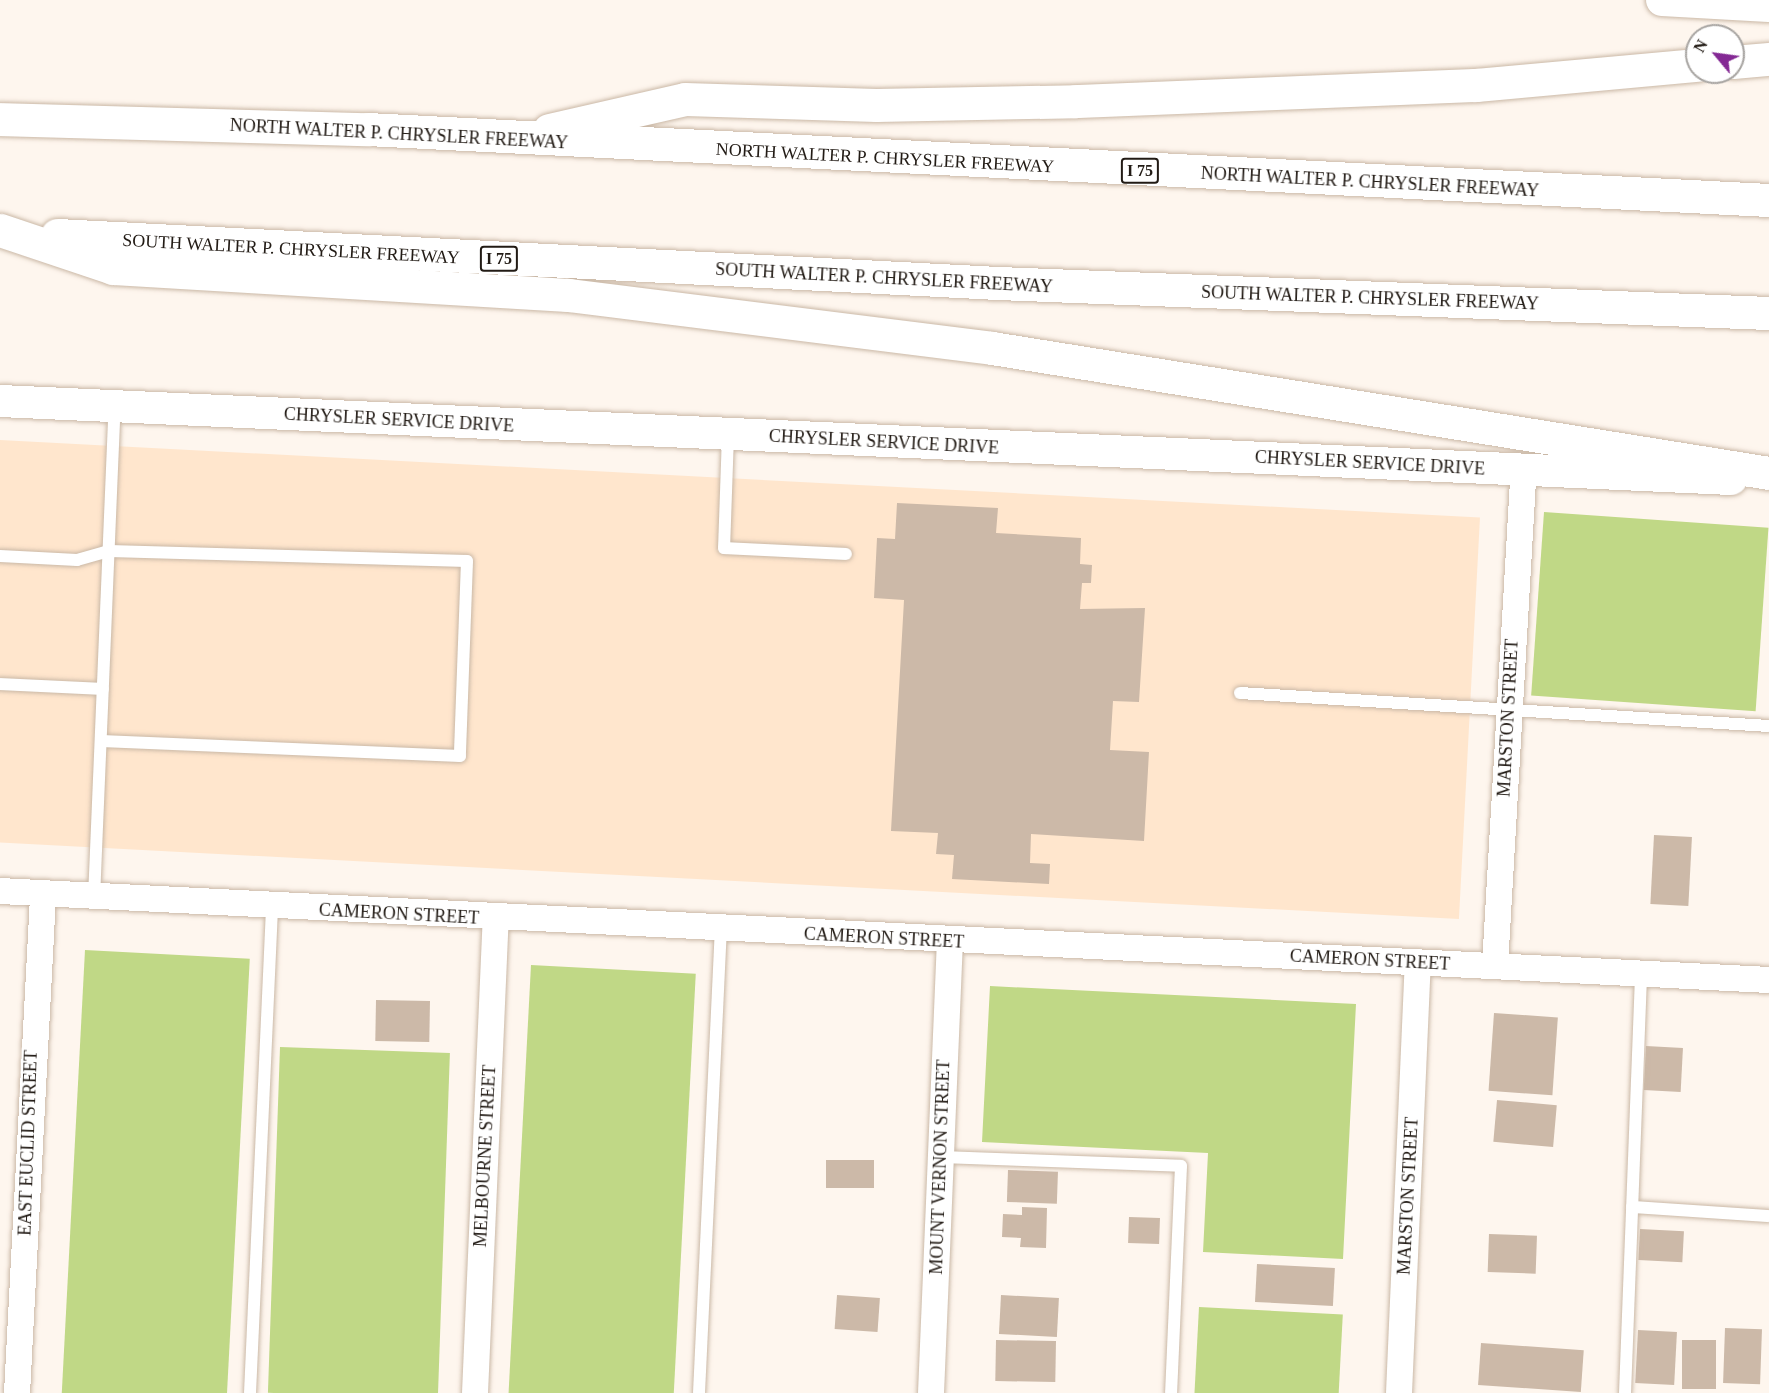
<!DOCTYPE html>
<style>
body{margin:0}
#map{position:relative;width:1769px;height:1393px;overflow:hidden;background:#fef6ee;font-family:Georgia,serif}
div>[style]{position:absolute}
.built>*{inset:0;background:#ffe6cd;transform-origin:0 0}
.green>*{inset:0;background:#c0d886;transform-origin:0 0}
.building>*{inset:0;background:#ccb9a8;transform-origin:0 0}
.roads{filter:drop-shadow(0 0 2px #cab8a6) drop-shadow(0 0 2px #cab8a6)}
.service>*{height:12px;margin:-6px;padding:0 6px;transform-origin:6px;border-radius:6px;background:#fff}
.minor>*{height:26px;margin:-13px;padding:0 13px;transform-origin:13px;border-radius:13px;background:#fff}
.tertiary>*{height:32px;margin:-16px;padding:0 16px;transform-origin:16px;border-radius:16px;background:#fff}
.motorway>*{height:33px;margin:-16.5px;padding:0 16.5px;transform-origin:16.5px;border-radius:16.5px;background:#fff}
span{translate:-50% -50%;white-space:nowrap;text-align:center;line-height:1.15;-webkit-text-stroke:4.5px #fff;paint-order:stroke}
.shield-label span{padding:2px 4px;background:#fff;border:2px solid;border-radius:4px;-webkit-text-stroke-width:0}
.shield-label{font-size:16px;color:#221b15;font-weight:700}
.street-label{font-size:18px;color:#221b15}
.north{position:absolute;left:1685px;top:24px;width:60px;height:60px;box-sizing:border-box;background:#fff;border:2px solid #a7a4a1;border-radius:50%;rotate:299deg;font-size:16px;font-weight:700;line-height:24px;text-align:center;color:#221b15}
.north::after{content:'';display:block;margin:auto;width:21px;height:27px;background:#842994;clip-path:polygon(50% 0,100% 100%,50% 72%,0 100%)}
</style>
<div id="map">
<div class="built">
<i style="left:0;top:440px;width:1482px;height:402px;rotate:3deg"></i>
</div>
<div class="green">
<i style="left:1544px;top:512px;width:225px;height:184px;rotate:4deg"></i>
<i style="left:85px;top:950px;width:165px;height:444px;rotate:3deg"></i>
<i style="left:531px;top:965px;width:165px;height:429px;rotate:3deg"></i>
<i style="clip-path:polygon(990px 986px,1356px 1004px,1343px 1259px,1203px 1252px,1208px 1153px,982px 1142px)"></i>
<i style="left:280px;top:1047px;width:170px;height:346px;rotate:2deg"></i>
<i style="left:1199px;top:1307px;width:144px;height:86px;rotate:3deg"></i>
</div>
<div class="building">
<i style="clip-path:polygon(897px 503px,998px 508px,996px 533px,1081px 538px,1080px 564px,1092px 565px,1091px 583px,1082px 583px,1080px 609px,1145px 608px,1139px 702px,1113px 701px,1110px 750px,1149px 752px,1144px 841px,1031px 834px,1030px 863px,1050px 864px,1049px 884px,952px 879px,954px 855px,936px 854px,938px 833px,891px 831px,904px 600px,874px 598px,877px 538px,895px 539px)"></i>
<i style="left:1654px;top:835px;width:38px;height:69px;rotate:3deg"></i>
<i style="left:376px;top:1000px;width:54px;height:41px;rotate:1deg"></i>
<i style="left:1494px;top:1013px;width:64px;height:78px;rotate:4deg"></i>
<i style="left:1646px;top:1046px;width:37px;height:44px;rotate:3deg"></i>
<i style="left:1497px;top:1100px;width:60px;height:42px;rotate:5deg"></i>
<i style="left:874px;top:1160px;width:28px;height:48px;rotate:90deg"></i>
<i style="left:1008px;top:1170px;width:50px;height:32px;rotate:2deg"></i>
<i style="clip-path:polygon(1022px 1207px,1047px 1208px,1046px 1248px,1020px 1247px,1021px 1238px,1002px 1237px,1003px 1214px,1022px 1215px)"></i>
<i style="left:1129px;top:1217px;width:31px;height:26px;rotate:2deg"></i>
<i style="left:1640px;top:1229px;width:44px;height:31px;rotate:3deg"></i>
<i style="left:1489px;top:1234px;width:48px;height:38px;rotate:2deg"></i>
<i style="left:1257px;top:1264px;width:78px;height:38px;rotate:3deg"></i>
<i style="left:837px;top:1295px;width:43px;height:34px;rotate:4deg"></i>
<i style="left:1001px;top:1295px;width:58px;height:39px;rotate:3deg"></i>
<i style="left:1725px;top:1328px;width:37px;height:55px;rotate:2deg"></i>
<i style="left:1638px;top:1330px;width:39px;height:53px;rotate:3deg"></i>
<i style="left:996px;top:1340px;width:60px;height:41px;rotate:1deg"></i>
<i style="left:1682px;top:1340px;width:34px;height:49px"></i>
<i style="left:1481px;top:1343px;width:103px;height:42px;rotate:4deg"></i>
</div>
<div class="roads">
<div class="service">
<i style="left:728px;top:435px;width:113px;rotate:92deg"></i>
<i style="left:724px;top:548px;width:122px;rotate:2.8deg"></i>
<i style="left:0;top:556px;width:77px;rotate:3deg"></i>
<i style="left:77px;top:560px;width:33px;rotate:-16deg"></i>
<i style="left:109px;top:551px;width:358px;rotate:1.6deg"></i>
<i style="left:467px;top:561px;width:195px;rotate:92.1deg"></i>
<i style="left:460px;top:756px;width:359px;rotate:-177.6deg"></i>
<i style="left:0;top:684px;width:103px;rotate:2.8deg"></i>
<i style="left:1240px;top:693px;width:530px;rotate:3.57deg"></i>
<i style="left:94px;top:898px;width:491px;rotate:-87.6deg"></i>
<i style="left:941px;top:1157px;width:240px;rotate:2.1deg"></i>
<i style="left:1181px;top:1166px;width:227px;rotate:92.5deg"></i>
<i style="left:1632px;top:1207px;width:137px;rotate:3.8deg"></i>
<i style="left:250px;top:1393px;width:486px;rotate:-87.4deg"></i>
<i style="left:699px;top:1393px;width:464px;rotate:-87.3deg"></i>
<i style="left:1625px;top:1393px;width:419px;rotate:-87.8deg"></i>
</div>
<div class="minor">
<i style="left:0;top:891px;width:1771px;rotate:2.88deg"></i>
<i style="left:1495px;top:966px;width:497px;rotate:-86.7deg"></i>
<i style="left:17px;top:1393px;width:500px;rotate:-87deg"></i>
<i style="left:475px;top:1393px;width:474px;rotate:-87.5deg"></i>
<i style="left:931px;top:1393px;width:452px;rotate:-87.6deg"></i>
<i style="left:1399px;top:1393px;width:430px;rotate:-87.5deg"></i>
</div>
<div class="tertiary">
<i style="left:1662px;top:0;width:107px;rotate:3.2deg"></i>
<i style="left:0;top:401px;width:1733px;rotate:2.58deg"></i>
</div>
<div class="motorway">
<i style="left:1733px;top:62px;width:36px;rotate:-5deg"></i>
<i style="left:0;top:119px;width:367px;rotate:1.6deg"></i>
<i style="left:367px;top:129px;width:1404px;rotate:2.9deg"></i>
<i style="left:549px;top:130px;width:139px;rotate:-12.8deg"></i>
<i style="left:685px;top:99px;width:191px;rotate:1.8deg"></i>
<i style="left:876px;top:105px;width:200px;rotate:-1.1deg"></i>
<i style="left:1076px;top:101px;width:400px;rotate:-2.3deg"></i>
<i style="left:1476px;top:85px;width:222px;rotate:-5.2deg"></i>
<i style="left:0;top:230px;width:119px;rotate:18.6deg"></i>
<i style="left:113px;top:268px;width:456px;rotate:3.4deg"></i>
<i style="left:568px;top:295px;width:427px;rotate:7.1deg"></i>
<i style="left:992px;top:348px;width:787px;rotate:9.14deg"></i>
<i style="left:57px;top:235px;width:942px;rotate:2.92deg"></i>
<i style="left:998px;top:283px;width:772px;rotate:2.23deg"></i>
</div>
</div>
<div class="shield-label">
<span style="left:1140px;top:171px">I 75</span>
<span style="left:499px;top:259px">I 75</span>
</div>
<div class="street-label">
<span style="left:399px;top:134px;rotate:3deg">NORTH WALTER P. CHRYSLER FREEWAY</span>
<span style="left:885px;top:158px;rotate:3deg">NORTH WALTER P. CHRYSLER FREEWAY</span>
<span style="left:1370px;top:182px;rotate:3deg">NORTH WALTER P. CHRYSLER FREEWAY</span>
<span style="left:291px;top:249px;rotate:3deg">SOUTH WALTER P. CHRYSLER FREEWAY</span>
<span style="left:884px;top:278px;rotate:3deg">SOUTH WALTER P. CHRYSLER FREEWAY</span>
<span style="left:1370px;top:298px;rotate:2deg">SOUTH WALTER P. CHRYSLER FREEWAY</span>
<span style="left:399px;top:420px;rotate:3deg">CHRYSLER SERVICE DRIVE</span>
<span style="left:884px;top:442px;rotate:3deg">CHRYSLER SERVICE DRIVE</span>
<span style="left:1370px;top:463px;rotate:3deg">CHRYSLER SERVICE DRIVE</span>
<span style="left:1508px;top:718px;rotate:-87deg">MARSTON STREET</span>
<span style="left:399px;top:914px;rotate:3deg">CAMERON STREET</span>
<span style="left:884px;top:938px;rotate:3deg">CAMERON STREET</span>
<span style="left:1370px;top:960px;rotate:3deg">CAMERON STREET</span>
<span style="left:28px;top:1143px;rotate:-88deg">EAST EUCLID STREET</span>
<span style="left:485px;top:1156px;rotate:-87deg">MELBOURNE STREET</span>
<span style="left:940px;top:1167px;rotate:-88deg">MOUNT VERNON STREET</span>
<span style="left:1408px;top:1196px;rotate:-87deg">MARSTON STREET</span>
</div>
<div class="north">N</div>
</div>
